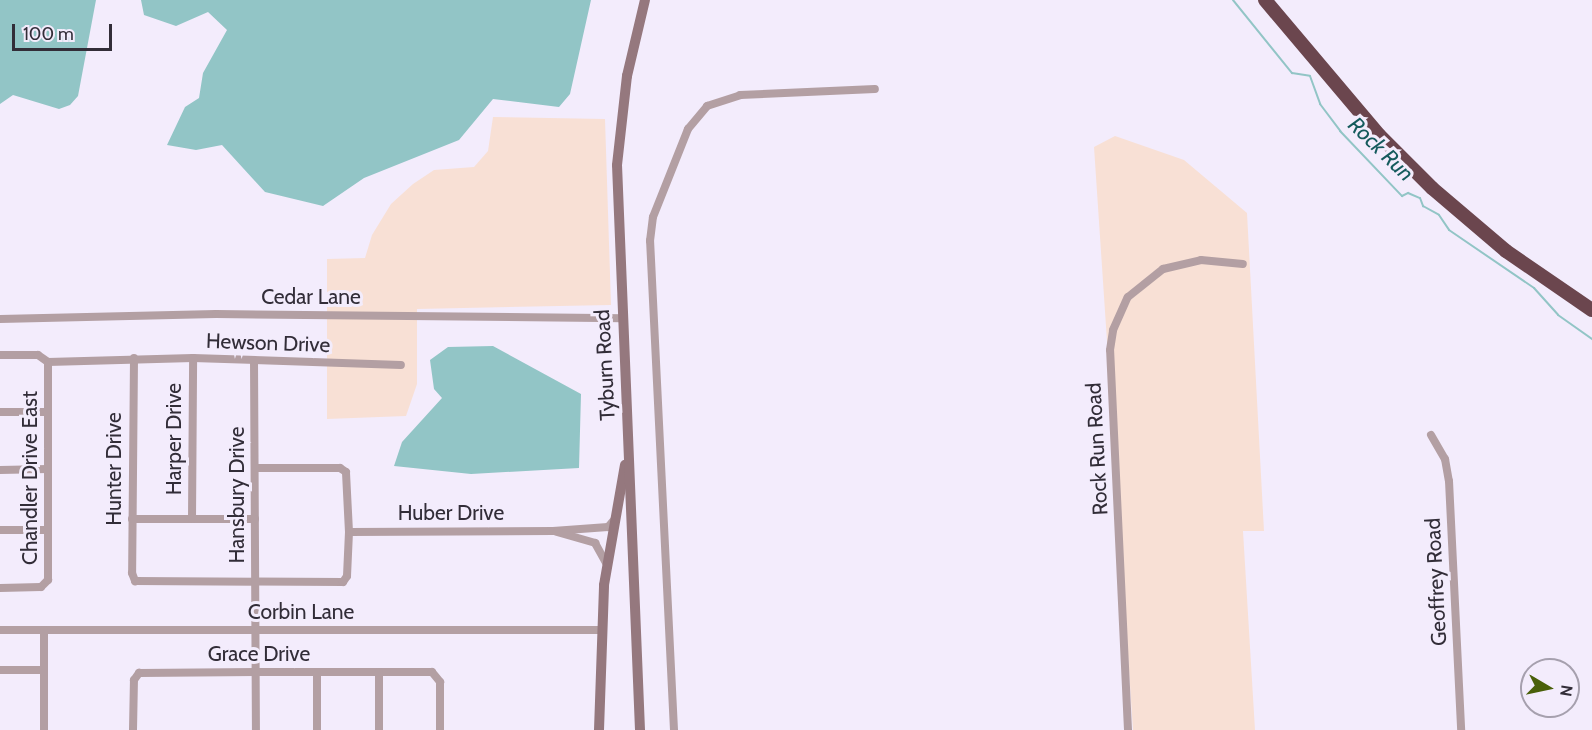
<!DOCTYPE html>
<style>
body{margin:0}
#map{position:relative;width:1592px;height:730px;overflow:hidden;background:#f3ecfc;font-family:Cabin,sans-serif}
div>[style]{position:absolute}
.industrial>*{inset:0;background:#f8e0d5}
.water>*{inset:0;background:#92c5c6}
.stream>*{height:2px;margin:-1px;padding:0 1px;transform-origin:1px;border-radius:1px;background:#92c5c6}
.street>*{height:8px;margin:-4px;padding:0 4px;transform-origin:4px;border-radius:4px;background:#b39fa3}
.secondary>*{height:10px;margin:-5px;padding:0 5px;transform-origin:5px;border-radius:5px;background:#95787e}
.highway>*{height:14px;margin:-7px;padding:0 7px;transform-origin:7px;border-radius:7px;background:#6b464e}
span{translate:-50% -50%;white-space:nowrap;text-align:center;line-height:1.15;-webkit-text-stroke:6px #f3ecfc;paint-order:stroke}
.street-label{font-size:21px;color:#322d38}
.water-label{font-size:22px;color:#155b5d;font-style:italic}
.north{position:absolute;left:1520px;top:658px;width:60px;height:60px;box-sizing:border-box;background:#f3ecfc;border:2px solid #a6a0ae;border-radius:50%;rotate:99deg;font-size:16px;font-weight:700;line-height:24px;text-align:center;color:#322d38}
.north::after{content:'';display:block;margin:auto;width:21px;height:27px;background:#4a600a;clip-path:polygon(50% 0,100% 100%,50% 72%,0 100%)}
.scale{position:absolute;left:12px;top:24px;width:100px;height:27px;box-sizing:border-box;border:3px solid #322d38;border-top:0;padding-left:8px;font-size:18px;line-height:21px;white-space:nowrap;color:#322d38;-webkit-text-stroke:4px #f3ecfc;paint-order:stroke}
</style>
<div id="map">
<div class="industrial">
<i style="clip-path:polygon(493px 117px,605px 119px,611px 305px,417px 309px,417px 384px,406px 416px,327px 419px,327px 259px,365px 258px,372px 235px,391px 204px,413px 184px,434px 170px,474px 167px,488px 151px)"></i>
<i style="clip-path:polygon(1115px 136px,1184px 160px,1247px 213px,1264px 531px,1243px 531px,1255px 730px,1133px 730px,1094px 147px)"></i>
</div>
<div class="water">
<i style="clip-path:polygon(0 0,96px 0,78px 96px,70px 105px,59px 109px,13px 95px,0 104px)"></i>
<i style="clip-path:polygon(141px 0,591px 0,570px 94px,559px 107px,493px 99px,459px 140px,364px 178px,323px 206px,265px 192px,222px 145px,196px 150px,167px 145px,185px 107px,199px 98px,203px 73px,227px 30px,208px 12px,176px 26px,144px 15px)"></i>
<i style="clip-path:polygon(493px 346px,581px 394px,579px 468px,471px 474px,394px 466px,402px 442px,442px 398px,434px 389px,430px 360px,448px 347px)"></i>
</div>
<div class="stream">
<i style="left:1233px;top:0;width:94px;rotate:51.1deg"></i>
<i style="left:1292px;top:73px;width:18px;rotate:9deg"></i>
<i style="left:1310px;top:76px;width:30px;rotate:70deg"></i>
<i style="left:1320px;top:104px;width:34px;rotate:53deg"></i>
<i style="left:1340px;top:131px;width:90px;rotate:46.4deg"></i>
<i style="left:1402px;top:196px;width:7px;rotate:-27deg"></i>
<i style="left:1408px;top:193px;width:13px;rotate:23deg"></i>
<i style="left:1420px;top:198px;width:9px;rotate:69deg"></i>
<i style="left:1423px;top:206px;width:18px;rotate:29deg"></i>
<i style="left:1439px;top:215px;width:18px;rotate:56deg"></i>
<i style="left:1449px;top:230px;width:103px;rotate:34.3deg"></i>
<i style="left:1534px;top:288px;width:36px;rotate:48deg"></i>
<i style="left:1558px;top:315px;width:42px;rotate:35.2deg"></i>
</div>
<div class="street">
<i style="left:0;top:319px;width:216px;rotate:-1.3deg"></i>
<i style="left:216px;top:314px;width:407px;rotate:0.6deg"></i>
<i style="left:0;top:355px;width:38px"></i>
<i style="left:38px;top:355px;width:12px;rotate:35deg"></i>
<i style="left:134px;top:358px;width:215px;rotate:90.5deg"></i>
<i style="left:132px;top:573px;width:9px;rotate:69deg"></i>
<i style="left:135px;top:581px;width:208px;rotate:0.3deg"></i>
<i style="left:343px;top:582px;width:7px;rotate:-56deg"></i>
<i style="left:347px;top:576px;width:44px;rotate:-87.4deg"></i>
<i style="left:349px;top:532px;width:60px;rotate:-92.9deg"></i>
<i style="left:346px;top:472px;width:7px;rotate:-146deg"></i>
<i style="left:340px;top:468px;width:85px;rotate:180deg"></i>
<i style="left:254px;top:360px;width:370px;rotate:89.7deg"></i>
<i style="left:48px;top:362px;width:145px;rotate:-1.6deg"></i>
<i style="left:193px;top:358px;width:208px;rotate:1.9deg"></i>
<i style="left:0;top:412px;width:48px"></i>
<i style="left:1431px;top:435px;width:28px;rotate:60deg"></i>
<i style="left:1445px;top:459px;width:22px;rotate:80deg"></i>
<i style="left:1449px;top:481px;width:249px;rotate:87.2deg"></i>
<i style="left:0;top:470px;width:48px;rotate:-1.2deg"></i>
<i style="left:132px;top:519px;width:123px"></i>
<i style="left:192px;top:519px;width:161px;rotate:-89.6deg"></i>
<i style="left:0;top:530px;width:48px"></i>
<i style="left:349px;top:532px;width:204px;rotate:-0.3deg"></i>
<i style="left:553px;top:531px;width:55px;rotate:-4.2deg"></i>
<i style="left:608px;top:527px;width:9px;rotate:-49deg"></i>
<i style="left:557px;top:532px;width:40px;rotate:16deg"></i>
<i style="left:595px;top:543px;width:23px;rotate:61deg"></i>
<i style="left:0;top:588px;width:41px;rotate:-1.4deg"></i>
<i style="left:41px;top:587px;width:10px;rotate:-45deg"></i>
<i style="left:48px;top:580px;width:218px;rotate:-90deg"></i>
<i style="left:0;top:630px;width:602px"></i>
<i style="left:0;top:670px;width:44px"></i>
<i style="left:317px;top:672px;width:58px;rotate:90deg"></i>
<i style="left:44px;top:730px;width:100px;rotate:-90deg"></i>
<i style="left:133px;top:730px;width:50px;rotate:-88.9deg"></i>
<i style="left:134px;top:680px;width:9px;rotate:-54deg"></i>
<i style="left:139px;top:673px;width:116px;rotate:-0.5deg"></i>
<i style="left:255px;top:672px;width:177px"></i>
<i style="left:432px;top:672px;width:13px;rotate:51deg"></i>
<i style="left:440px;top:682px;width:48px;rotate:90deg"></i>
<i style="left:379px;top:730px;width:58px;rotate:-90deg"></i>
<i style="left:674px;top:730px;width:490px;rotate:-92.8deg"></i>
<i style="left:650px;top:241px;width:24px;rotate:-83deg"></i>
<i style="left:653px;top:217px;width:95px;rotate:-68.3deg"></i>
<i style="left:688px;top:129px;width:30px;rotate:-50deg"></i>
<i style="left:707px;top:106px;width:35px;rotate:-18deg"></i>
<i style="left:740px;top:95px;width:135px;rotate:-2.5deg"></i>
<i style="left:1128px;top:730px;width:380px;rotate:-92.7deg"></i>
<i style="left:1110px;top:350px;width:20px;rotate:-81deg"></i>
<i style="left:1113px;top:330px;width:36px;rotate:-66deg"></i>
<i style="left:1128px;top:297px;width:45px;rotate:-38.7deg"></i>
<i style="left:1163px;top:269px;width:39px;rotate:-13deg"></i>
<i style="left:1201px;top:260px;width:42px;rotate:5.4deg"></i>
</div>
<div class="secondary">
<i style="left:599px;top:730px;width:145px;rotate:-88deg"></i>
<i style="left:604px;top:585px;width:122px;rotate:-80.1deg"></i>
<i style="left:640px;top:730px;width:565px;rotate:-92.33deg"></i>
<i style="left:617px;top:165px;width:90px;rotate:-83.6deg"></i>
<i style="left:627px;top:76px;width:78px;rotate:-76.7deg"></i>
</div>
<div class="highway">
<i style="left:1265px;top:0;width:177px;rotate:49.8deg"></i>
<i style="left:1379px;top:135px;width:75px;rotate:45deg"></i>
<i style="left:1432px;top:188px;width:97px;rotate:40.4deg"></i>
<i style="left:1506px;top:251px;width:104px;rotate:34.5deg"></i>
</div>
<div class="street-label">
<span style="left:311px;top:297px">Cedar Lane</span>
<span style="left:268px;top:343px;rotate:2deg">Hewson Drive</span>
<span style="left:605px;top:365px;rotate:-93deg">Tyburn Road</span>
<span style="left:174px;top:439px;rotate:-90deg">Harper Drive</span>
<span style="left:1097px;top:449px;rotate:-93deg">Rock Run Road</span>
<span style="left:114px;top:469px;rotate:-90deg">Hunter Drive</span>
<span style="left:30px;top:478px;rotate:-90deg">Chandler Drive East</span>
<span style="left:237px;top:495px;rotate:-90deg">Hansbury Drive</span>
<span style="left:451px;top:513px">Huber Drive</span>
<span style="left:1436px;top:582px;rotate:-93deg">Geoffrey Road</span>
<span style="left:301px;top:612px">Corbin Lane</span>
<span style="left:259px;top:654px">Grace Drive</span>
</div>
<div class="water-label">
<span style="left:1381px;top:149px;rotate:44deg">Rock Run</span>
</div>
<div class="north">N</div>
<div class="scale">100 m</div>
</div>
